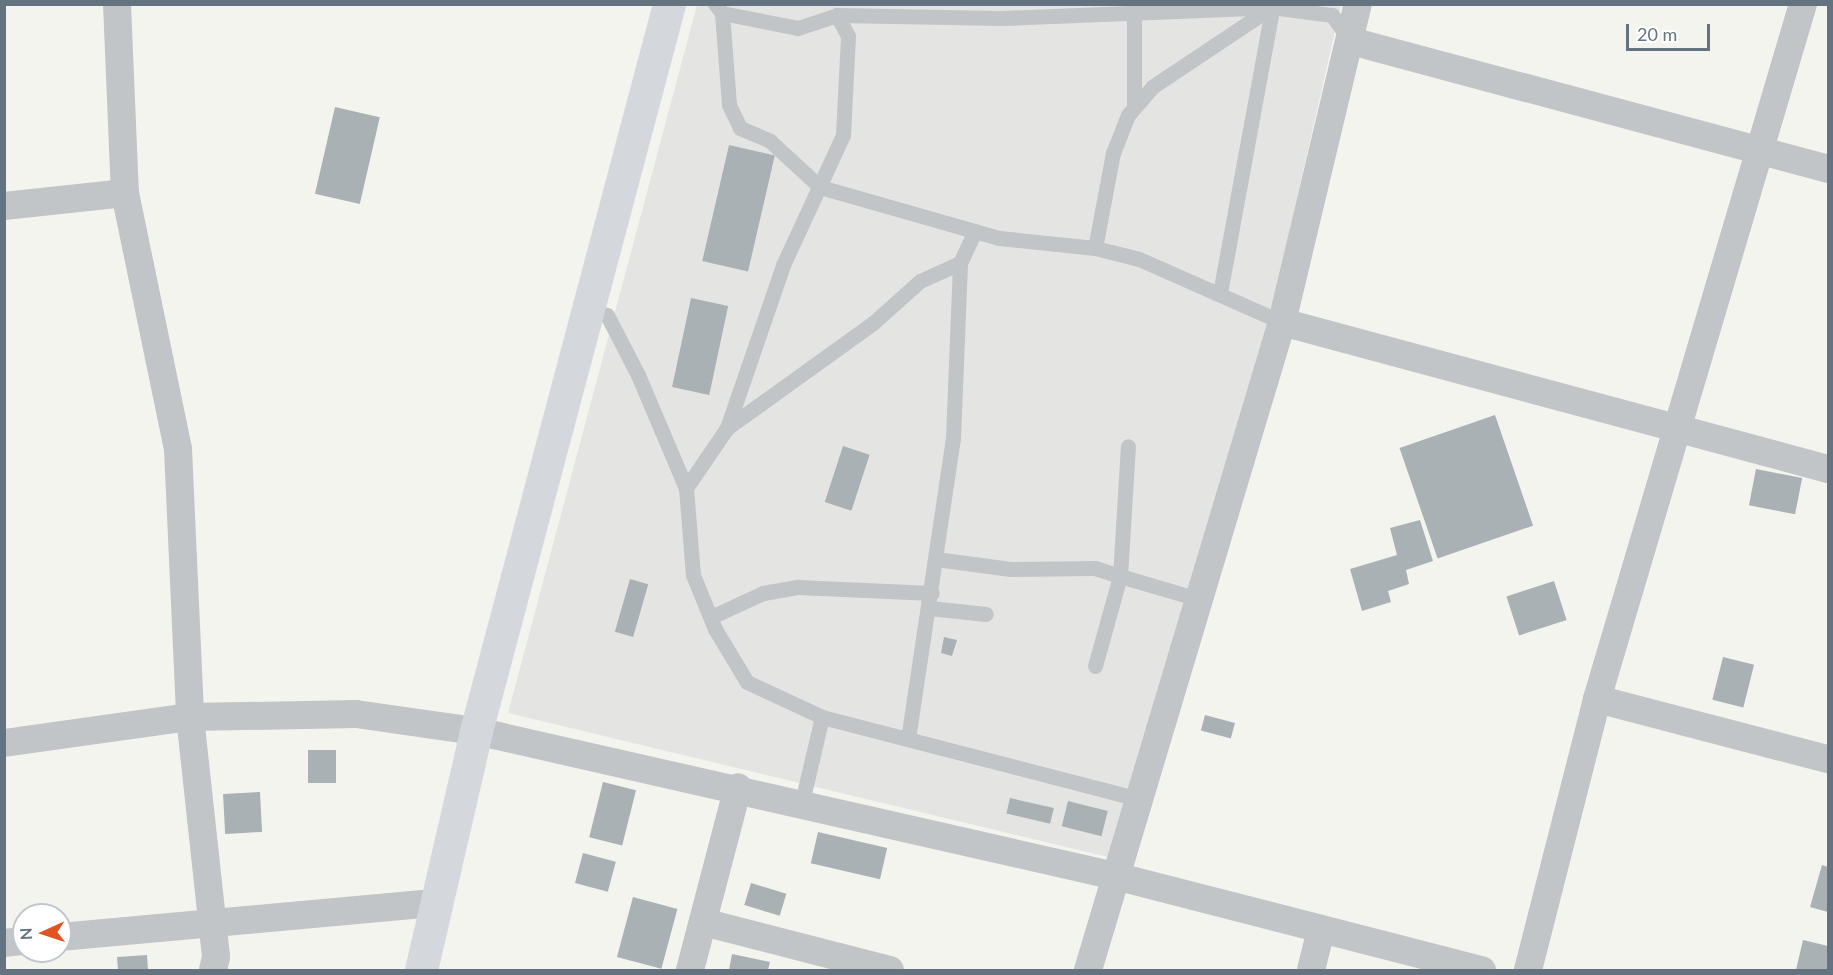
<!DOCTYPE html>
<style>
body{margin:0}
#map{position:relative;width:1833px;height:975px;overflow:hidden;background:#f4f4ef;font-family:Lato,sans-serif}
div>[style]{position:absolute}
.built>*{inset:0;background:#e4e5e3}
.building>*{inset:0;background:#aab1b5;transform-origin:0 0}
.lane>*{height:15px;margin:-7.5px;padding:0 7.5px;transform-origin:7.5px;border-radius:7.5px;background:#c1c5c8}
.street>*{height:28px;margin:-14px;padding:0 14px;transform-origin:14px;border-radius:14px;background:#c1c5c8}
.highway>*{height:33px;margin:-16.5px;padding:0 16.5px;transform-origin:16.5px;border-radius:16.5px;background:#d4d8dc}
span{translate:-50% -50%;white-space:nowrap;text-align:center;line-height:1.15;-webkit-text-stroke:6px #fff;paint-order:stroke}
.frame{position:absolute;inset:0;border:6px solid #637380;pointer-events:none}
.north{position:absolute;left:12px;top:903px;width:60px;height:60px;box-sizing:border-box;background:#fff;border:2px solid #c1c7cc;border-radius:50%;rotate:267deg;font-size:16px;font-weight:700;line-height:24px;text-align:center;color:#637380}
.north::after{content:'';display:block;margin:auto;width:21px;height:27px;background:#e15322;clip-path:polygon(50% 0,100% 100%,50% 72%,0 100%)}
.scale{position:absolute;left:1626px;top:24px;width:84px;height:27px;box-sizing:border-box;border:3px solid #637380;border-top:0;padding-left:8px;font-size:18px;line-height:21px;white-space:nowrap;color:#637380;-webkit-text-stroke:4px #fff;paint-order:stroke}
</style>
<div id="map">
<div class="built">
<i style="clip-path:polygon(697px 5px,1341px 5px,1270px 317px,1108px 857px,508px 713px)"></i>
</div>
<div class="building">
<i style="left:335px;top:107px;width:46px;height:89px;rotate:13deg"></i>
<i style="left:729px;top:145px;width:47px;height:119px;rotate:13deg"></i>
<i style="left:691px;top:298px;width:38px;height:91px;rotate:12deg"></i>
<i style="left:1495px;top:415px;width:117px;height:101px;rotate:71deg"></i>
<i style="left:843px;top:446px;width:28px;height:59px;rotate:18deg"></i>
<i style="left:1756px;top:469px;width:47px;height:37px;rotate:11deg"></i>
<i style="clip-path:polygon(1420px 520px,1433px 561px,1406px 570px,1409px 584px,1388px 591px,1391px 602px,1362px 611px,1350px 569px,1397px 555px,1390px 528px)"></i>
<i style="left:630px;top:579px;width:19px;height:55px;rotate:16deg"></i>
<i style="left:1554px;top:581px;width:41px;height:50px;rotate:72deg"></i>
<i style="clip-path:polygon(944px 637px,957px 640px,952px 656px,941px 653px)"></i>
<i style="left:1723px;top:657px;width:32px;height:44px;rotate:14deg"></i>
<i style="left:1205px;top:715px;width:31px;height:16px;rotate:15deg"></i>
<i style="left:308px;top:750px;width:28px;height:33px"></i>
<i style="left:603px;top:782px;width:34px;height:57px;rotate:14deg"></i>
<i style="left:260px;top:792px;width:40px;height:37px;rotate:87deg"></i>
<i style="left:1010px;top:798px;width:45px;height:16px;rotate:13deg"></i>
<i style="left:1068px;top:801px;width:41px;height:26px;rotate:14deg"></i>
<i style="left:818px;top:832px;width:71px;height:32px;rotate:13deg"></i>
<i style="left:583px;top:853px;width:34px;height:31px;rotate:15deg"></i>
<i style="clip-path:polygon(1822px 865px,1828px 867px,1828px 912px,1810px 907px)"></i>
<i style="left:751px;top:883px;width:37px;height:23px;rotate:17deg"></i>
<i style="left:633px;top:897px;width:46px;height:62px;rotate:15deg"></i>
<i style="clip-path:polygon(1803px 940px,1828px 946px,1828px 970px,1796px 970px)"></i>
<i style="clip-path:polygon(732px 954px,770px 962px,768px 970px,729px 970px)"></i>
<i style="left:147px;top:955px;width:15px;height:30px;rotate:86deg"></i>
</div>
<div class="lane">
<i style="left:715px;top:4px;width:11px;rotate:52deg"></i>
<i style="left:722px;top:13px;width:92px;rotate:85.6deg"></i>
<i style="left:729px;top:105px;width:25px;rotate:64deg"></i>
<i style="left:740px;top:128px;width:33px;rotate:23deg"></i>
<i style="left:770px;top:141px;width:68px;rotate:42.6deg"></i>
<i style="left:820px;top:187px;width:186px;rotate:15.9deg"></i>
<i style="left:999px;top:238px;width:97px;rotate:5.9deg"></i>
<i style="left:1095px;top:248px;width:45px;rotate:14deg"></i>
<i style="left:1139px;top:259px;width:156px;rotate:23.8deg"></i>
<i style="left:722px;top:13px;width:77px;rotate:11.2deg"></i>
<i style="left:798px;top:28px;width:41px;rotate:-18.4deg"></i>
<i style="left:837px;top:15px;width:165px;rotate:1deg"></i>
<i style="left:1002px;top:18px;width:269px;rotate:-2.3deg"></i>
<i style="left:1271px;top:7px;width:62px;rotate:7.5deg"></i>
<i style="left:1332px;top:15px;width:29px;rotate:55deg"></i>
<i style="left:1134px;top:107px;width:100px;rotate:-90deg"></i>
<i style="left:1095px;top:248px;width:97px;rotate:-79.3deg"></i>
<i style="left:1113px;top:153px;width:41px;rotate:-68.5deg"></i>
<i style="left:1128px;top:115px;width:37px;rotate:-49deg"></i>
<i style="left:1152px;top:87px;width:141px;rotate:-33.7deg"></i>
<i style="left:1220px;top:293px;width:293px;rotate:-79.6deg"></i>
<i style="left:587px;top:311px;width:20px;rotate:11deg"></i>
<i style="left:607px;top:315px;width:68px;rotate:62.7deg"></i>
<i style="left:638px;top:375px;width:123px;rotate:67deg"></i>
<i style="left:686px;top:488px;width:87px;rotate:85.4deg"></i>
<i style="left:693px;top:575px;width:58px;rotate:67.8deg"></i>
<i style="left:715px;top:629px;width:62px;rotate:58.9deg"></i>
<i style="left:747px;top:682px;width:83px;rotate:25deg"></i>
<i style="left:822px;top:717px;width:326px;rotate:14.5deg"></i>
<i style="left:727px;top:428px;width:180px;rotate:-35.7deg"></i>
<i style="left:873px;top:323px;width:63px;rotate:-41.8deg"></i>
<i style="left:920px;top:281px;width:44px;rotate:-24.2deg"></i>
<i style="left:686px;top:488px;width:73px;rotate:-55.7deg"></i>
<i style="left:727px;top:428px;width:172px;rotate:-71deg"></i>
<i style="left:783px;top:265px;width:143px;rotate:-65.2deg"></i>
<i style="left:843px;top:135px;width:99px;rotate:-87.1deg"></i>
<i style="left:848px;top:36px;width:24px;rotate:-118deg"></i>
<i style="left:936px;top:559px;width:75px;rotate:7.7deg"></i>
<i style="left:1010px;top:569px;width:85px;rotate:-0.7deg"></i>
<i style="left:1095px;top:568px;width:26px;rotate:18deg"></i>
<i style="left:1120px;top:576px;width:130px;rotate:-86.5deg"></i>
<i style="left:929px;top:608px;width:57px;rotate:6deg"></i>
<i style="left:711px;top:617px;width:57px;rotate:-24.8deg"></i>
<i style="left:763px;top:593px;width:36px;rotate:-10deg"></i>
<i style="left:798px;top:587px;width:134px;rotate:2.6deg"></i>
<i style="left:1095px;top:666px;width:93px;rotate:-74.5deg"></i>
<i style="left:1120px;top:576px;width:81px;rotate:16.4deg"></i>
<i style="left:908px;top:739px;width:304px;rotate:-81.5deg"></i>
<i style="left:953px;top:438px;width:175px;rotate:-87.7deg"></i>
<i style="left:960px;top:263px;width:35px;rotate:-65deg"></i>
<i style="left:802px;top:802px;width:87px;rotate:-76.8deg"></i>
</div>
<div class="street">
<i style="left:117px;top:4px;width:189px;rotate:87.6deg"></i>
<i style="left:1351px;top:41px;width:494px;rotate:15deg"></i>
<i style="left:4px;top:206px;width:122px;rotate:-6.1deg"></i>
<i style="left:125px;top:193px;width:261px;rotate:78.3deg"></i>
<i style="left:178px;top:449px;width:268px;rotate:87.4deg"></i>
<i style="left:190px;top:717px;width:241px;rotate:83.8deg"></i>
<i style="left:216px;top:957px;width:13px;rotate:103deg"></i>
<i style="left:1282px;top:322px;width:565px;rotate:15.07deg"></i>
<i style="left:1597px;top:699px;width:239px;rotate:14.6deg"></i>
<i style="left:4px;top:743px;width:188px;rotate:-8deg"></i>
<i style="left:190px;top:717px;width:166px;rotate:-1deg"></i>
<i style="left:356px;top:714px;width:121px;rotate:8.1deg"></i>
<i style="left:476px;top:731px;width:655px;rotate:12.78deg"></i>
<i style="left:1115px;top:876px;width:379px;rotate:14.4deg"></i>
<i style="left:703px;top:922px;width:193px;rotate:14.4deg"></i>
<i style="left:60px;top:937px;width:378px;rotate:-5.2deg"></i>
<i style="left:4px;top:943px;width:20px;rotate:-6deg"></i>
<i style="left:690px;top:970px;width:189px;rotate:-75.3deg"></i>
<i style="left:1088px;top:970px;width:676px;rotate:-73.33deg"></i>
<i style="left:1282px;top:322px;width:327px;rotate:-76.6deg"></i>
<i style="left:1311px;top:970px;width:41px;rotate:-76deg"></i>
<i style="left:1528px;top:970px;width:280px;rotate:-75.7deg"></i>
<i style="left:1597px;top:699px;width:725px;rotate:-73.49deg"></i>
</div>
<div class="highway">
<i style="left:421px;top:970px;width:245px;rotate:-77deg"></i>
<i style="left:476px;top:731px;width:752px;rotate:-75.13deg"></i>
</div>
<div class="frame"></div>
<div class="north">N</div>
<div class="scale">20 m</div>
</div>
